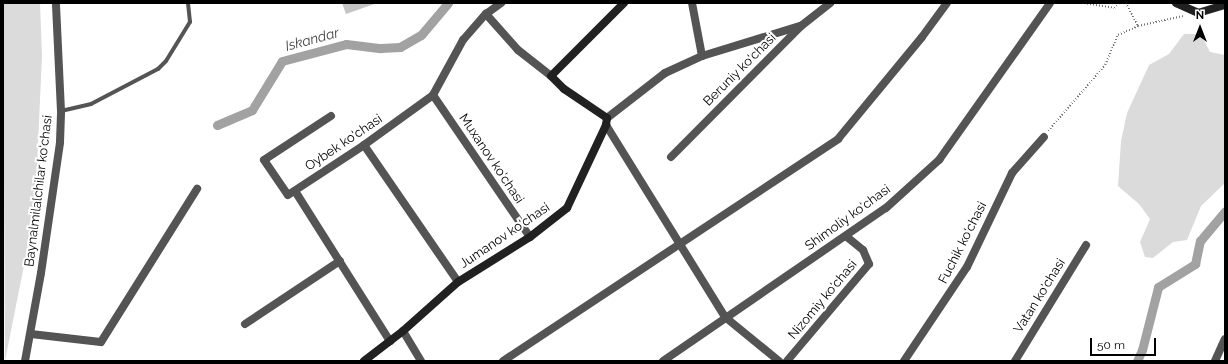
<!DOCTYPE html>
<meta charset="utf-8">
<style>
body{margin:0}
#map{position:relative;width:1228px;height:364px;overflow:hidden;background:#fff;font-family:Raleway,sans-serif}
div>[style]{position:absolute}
.green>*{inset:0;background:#dbdbdb}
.canal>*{height:9px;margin:-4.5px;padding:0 4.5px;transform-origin:4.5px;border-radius:4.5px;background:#a2a2a2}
.building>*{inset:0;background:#c4c4c4}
.path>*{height:1.5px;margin-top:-0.75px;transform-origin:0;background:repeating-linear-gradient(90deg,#767676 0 1px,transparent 0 3px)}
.lane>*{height:4px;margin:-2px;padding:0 2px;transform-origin:2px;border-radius:2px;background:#545454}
.street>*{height:8px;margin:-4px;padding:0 4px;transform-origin:4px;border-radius:4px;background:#545454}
.secondary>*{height:8px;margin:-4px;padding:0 4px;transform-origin:4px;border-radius:4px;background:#212121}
span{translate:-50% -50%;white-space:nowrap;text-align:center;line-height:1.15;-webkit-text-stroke:4px #fff;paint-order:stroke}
.street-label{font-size:13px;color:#000}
.water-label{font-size:14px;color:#434343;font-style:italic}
.frame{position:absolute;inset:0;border:4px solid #000;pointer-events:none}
.north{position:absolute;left:1180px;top:8px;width:40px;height:40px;-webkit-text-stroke:3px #fff;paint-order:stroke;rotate:0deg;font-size:11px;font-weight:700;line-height:16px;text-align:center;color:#000}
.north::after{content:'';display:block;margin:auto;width:14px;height:18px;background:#000;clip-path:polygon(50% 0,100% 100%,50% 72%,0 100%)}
.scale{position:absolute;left:1090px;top:338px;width:66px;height:18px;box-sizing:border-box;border:2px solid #000;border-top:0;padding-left:5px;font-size:12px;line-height:14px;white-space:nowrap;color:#000;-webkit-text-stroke:3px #fff;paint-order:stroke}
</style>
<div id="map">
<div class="green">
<i style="clip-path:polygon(3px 3px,40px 3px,42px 56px,35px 210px,5px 361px)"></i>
<i style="clip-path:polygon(1184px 34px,1201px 34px,1210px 52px,1225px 55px,1225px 183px,1201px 206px,1187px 240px,1173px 242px,1153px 258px,1145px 257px,1140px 242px,1150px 219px,1139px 204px,1118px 186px,1121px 141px,1127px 113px,1149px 65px,1169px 54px)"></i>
</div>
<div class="canal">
<i style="left:217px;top:125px;width:38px;rotate:-23deg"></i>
<i style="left:252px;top:110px;width:57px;rotate:-58.5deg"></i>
<i style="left:282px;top:61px;width:66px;rotate:-14.9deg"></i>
<i style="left:346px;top:44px;width:35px;rotate:7deg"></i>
<i style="left:381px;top:48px;width:19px;rotate:-3deg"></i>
<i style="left:400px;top:47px;width:24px;rotate:-30deg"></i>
<i style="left:421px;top:35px;width:42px;rotate:-49.8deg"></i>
<i style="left:1137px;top:361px;width:12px;rotate:-66deg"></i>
<i style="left:1142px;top:350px;width:65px;rotate:-75.7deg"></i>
<i style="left:1158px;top:287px;width:44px;rotate:-31.9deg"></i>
<i style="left:1195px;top:264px;width:24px;rotate:-78deg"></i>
<i style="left:1200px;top:241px;width:39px;rotate:-50deg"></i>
</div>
<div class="building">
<i style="clip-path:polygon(342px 3px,377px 3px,346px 14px)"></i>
</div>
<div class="path">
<i style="left:1084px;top:3px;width:30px;rotate:9deg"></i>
<i style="left:1114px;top:8px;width:7px;rotate:-45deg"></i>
<i style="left:1126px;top:3px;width:26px;rotate:62deg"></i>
<i style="left:1048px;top:131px;width:87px;rotate:-49.2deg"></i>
<i style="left:1105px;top:65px;width:33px;rotate:-67deg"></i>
<i style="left:1118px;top:35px;width:22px;rotate:-24deg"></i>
<i style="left:1138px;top:26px;width:46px;rotate:-12.5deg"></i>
</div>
<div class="lane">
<i style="left:61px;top:111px;width:31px;rotate:-13deg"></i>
<i style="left:91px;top:104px;width:76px;rotate:-27.6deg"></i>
<i style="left:158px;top:69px;width:11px;rotate:-45deg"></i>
<i style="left:166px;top:61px;width:46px;rotate:-58.4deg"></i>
<i style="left:190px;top:22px;width:19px;rotate:-96deg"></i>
</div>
<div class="street">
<i style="left:692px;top:3px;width:54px;rotate:79.3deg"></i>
<i style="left:486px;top:14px;width:48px;rotate:48.4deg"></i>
<i style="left:518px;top:50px;width:42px;rotate:38.2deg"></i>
<i style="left:433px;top:95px;width:172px;rotate:55.7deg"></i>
<i style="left:331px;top:116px;width:80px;rotate:146.7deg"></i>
<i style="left:264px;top:160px;width:42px;rotate:55.6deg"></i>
<i style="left:288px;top:195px;width:91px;rotate:-33.3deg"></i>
<i style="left:364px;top:145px;width:85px;rotate:-35.9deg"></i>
<i style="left:433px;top:95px;width:63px;rotate:-61.4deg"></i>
<i style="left:463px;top:40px;width:35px;rotate:-49deg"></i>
<i style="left:486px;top:14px;width:19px;rotate:-36deg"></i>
<i style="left:607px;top:118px;width:73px;rotate:-37.8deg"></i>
<i style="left:665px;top:73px;width:41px;rotate:-24.7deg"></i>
<i style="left:702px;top:56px;width:102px;rotate:-17deg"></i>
<i style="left:606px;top:125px;width:226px;rotate:58.2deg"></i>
<i style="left:725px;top:317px;width:70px;rotate:39.2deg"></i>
<i style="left:364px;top:145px;width:166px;rotate:55.5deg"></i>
<i style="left:671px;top:157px;width:185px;rotate:-45.2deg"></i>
<i style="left:801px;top:26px;width:37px;rotate:-38deg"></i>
<i style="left:295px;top:191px;width:178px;rotate:57.7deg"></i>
<i style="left:245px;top:324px;width:114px;rotate:-33.6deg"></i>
<i style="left:403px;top:331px;width:35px;rotate:59deg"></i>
<i style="left:31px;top:334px;width:70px;rotate:6.5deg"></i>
<i style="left:101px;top:342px;width:181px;rotate:-57.9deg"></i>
<i style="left:25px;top:361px;width:89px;rotate:-79.7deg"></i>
<i style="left:41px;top:273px;width:132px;rotate:-81.7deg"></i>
<i style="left:60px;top:142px;width:31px;rotate:-88deg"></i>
<i style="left:61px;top:111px;width:108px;rotate:-92.7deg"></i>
<i style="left:503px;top:361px;width:402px;rotate:-33.5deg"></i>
<i style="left:838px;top:139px;width:132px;rotate:-50.5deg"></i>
<i style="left:922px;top:37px;width:42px;rotate:-53.7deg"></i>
<i style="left:663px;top:361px;width:270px;rotate:-34.5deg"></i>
<i style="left:886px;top:208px;width:72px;rotate:-42.2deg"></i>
<i style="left:939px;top:160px;width:192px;rotate:-54.7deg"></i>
<i style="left:787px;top:361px;width:127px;rotate:-49.8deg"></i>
<i style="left:869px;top:264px;width:15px;rotate:-113deg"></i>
<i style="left:863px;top:250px;width:22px;rotate:-141deg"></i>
<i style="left:904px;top:361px;width:113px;rotate:-56.2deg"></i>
<i style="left:967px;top:267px;width:104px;rotate:-64.4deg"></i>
<i style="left:1012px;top:173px;width:48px;rotate:-48.4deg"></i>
<i style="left:1015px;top:361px;width:136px;rotate:-58.5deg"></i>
<i style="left:1215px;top:361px;width:24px;rotate:-66deg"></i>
</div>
<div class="secondary">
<i style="left:1176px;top:3px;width:24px;rotate:24deg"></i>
<i style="left:1198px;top:13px;width:28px;rotate:-17deg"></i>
<i style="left:364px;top:361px;width:49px;rotate:-37.6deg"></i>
<i style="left:403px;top:331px;width:74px;rotate:-41.7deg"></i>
<i style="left:458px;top:282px;width:85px;rotate:-32deg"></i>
<i style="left:530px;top:237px;width:47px;rotate:-38.1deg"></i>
<i style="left:567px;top:208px;width:92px;rotate:-64.8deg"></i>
<i style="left:606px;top:125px;width:7px;rotate:-82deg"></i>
<i style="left:607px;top:118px;width:52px;rotate:-146deg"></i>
<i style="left:564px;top:89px;width:18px;rotate:-135deg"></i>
<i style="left:551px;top:76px;width:103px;rotate:-45deg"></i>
</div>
<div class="street-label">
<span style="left:740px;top:70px;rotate:-45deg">Beruniy ko‘chasi</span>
<span style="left:344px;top:143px;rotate:-34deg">Oybek ko'chasi</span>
<span style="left:491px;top:159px;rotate:56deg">Muxanov ko'chasi</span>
<span style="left:39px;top:191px;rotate:-83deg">Baynalmilalchilar ko‘chasi</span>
<span style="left:848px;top:218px;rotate:-36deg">Shimoliy ko‘chasi</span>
<span style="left:505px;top:236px;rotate:-34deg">Jumanov ko‘chasi</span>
<span style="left:963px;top:243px;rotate:-63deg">Fuchik ko'chasi</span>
<span style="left:1040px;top:296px;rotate:-58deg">Vatan ko'chasi</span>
<span style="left:823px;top:300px;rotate:-50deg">Nizomiy ko'chasi</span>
</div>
<div class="water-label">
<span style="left:312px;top:39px;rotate:-15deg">Iskandar</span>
</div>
<div class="frame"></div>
<div class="north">N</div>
<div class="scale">50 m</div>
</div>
